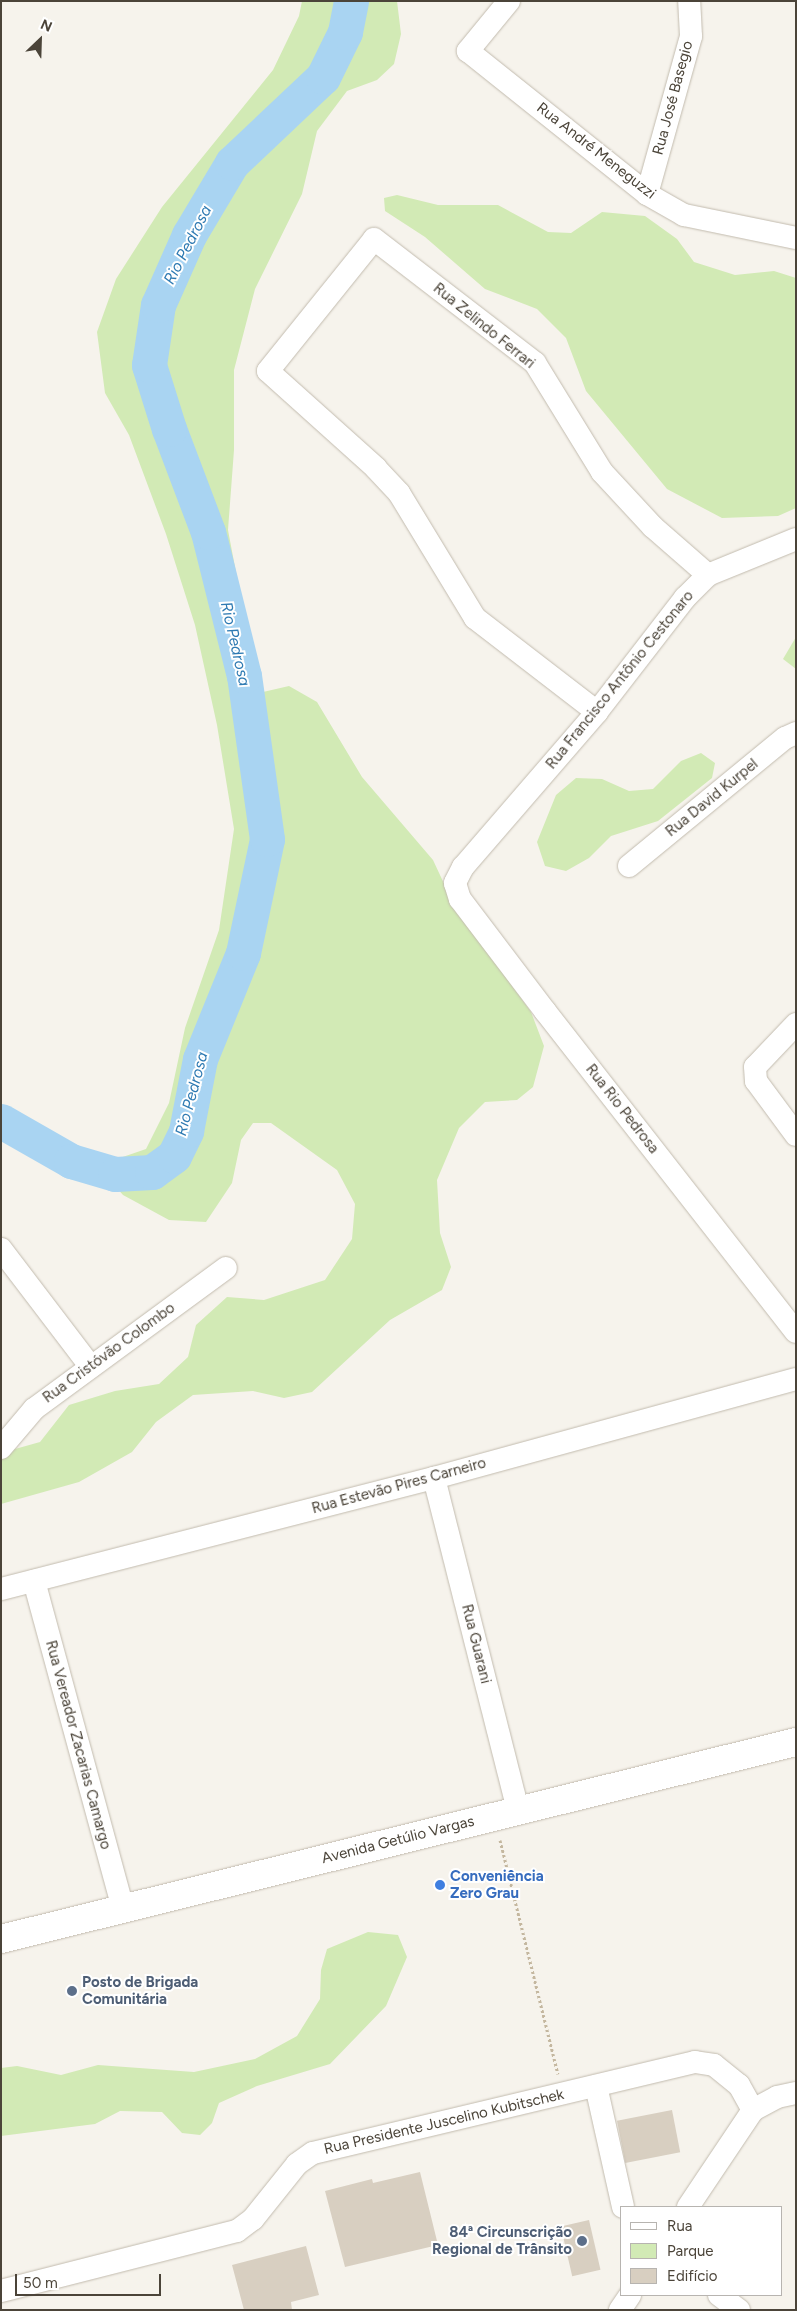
<!DOCTYPE html>
<meta charset="utf-8">
<style>
body{margin:0}
#map{position:relative;width:797px;height:2311px;overflow:hidden;background:#f6f3ec;font-family:Figtree,sans-serif}
div>[style]{position:absolute}
.green>*{inset:0;background:#d2eab5}
.river>*{height:35px;margin:-17.5px;padding:0 17.5px;transform-origin:17.5px;border-radius:17.5px;background:#a9d4f2}
.building>*{inset:0;background:#d8cfc1;transform-origin:0 0}
.path>*{height:3px;margin-top:-1.5px;transform-origin:0;background:repeating-linear-gradient(90deg,#c4b79f 0 2.5px,transparent 0 5px)}
.roads{filter:drop-shadow(0 0 1px #c2bbae) drop-shadow(0 0 1px #c2bbae)}
.minor>*{height:22px;margin:-11px;padding:0 11px;transform-origin:11px;border-radius:11px;background:#fff}
.tertiary>*{height:28px;margin:-14px;padding:0 14px;transform-origin:14px;border-radius:14px;background:#fff}
.dots>*{width:14px;height:14px;translate:-50% -50%;box-sizing:border-box;border:2px solid #fff;border-radius:50%}
span{translate:-50% -50%;white-space:nowrap;text-align:center;line-height:1.15;-webkit-text-stroke:4px #fff;paint-order:stroke}
.street-label{font-size:15px;color:#4b4439}
.shop-label{font-size:15px;color:#366cbe;font-weight:700}
.left{translate:0 -50%;text-align:left}
.service-label{font-size:15px;color:#4e5e75;font-weight:700}
.right{translate:-100% -50%;text-align:right}
.water-label{font-size:16px;color:#2e7ab2;font-style:italic}
.frame{position:absolute;inset:0;border:2px solid #4b4439;pointer-events:none}
.legend{position:absolute;left:620px;top:2206px;width:162px;height:90px;box-sizing:border-box;background:#fff;border:1px solid #b7b4b0;margin:0;padding:6px 9px;list-style:none;font-size:15px;color:#4b4439}
.legend li{display:flex;align-items:center;gap:10px;height:25px}
.legend b{width:25px;border:1px solid #b7b4b0}
.north{position:absolute;left:15px;top:15px;width:50px;height:50px;-webkit-text-stroke:4px #fff;paint-order:stroke;rotate:24deg;font-size:14px;font-weight:700;line-height:20px;text-align:center;color:#4b4439}
.north::after{content:'';display:block;margin:auto;width:18px;height:22px;background:#4b4439;clip-path:polygon(50% 0,100% 100%,50% 72%,0 100%)}
.scale{position:absolute;left:15px;top:2274px;width:146px;height:22px;box-sizing:border-box;border:2px solid #4b4439;border-top:0;padding-left:6px;font-size:15px;line-height:18px;white-space:nowrap;color:#4b4439;-webkit-text-stroke:4px #fff;paint-order:stroke}
</style>
<div id="map">
<div class="green">
<i style="clip-path:polygon(302px 1px,397px 1px,401px 34px,394px 64px,377px 80px,347px 91px,317px 131px,302px 194px,255px 289px,234px 370px,234px 450px,228px 530px,248px 636px,252px 682px,263px 692px,289px 686px,317px 702px,362px 777px,433px 860px,454px 905px,531px 1012px,544px 1046px,533px 1087px,517px 1100px,485px 1102px,459px 1128px,437px 1180px,440px 1233px,451px 1267px,442px 1290px,390px 1320px,312px 1392px,284px 1398px,253px 1391px,193px 1395px,156px 1422px,132px 1452px,79px 1482px,1px 1504px,1px 1440px,15px 1449px,40px 1442px,69px 1405px,115px 1391px,159px 1384px,188px 1357px,196px 1325px,227px 1297px,264px 1300px,325px 1280px,352px 1239px,355px 1204px,337px 1170px,271px 1123px,253px 1123px,241px 1140px,232px 1183px,206px 1222px,169px 1220px,123px 1195px,108px 1178px,114px 1160px,146px 1149px,169px 1103px,185px 1028px,219px 930px,234px 829px,217px 725px,195px 625px,166px 534px,129px 435px,105px 393px,97px 332px,116px 279px,162px 207px,273px 70px,299px 16px)"></i>
<i style="clip-path:polygon(397px 195px,438px 205px,498px 205px,548px 232px,571px 233px,602px 212px,645px 216px,677px 239px,694px 262px,735px 275px,774px 271px,796px 278px,796px 508px,778px 516px,722px 518px,667px 489px,586px 391px,566px 338px,537px 309px,485px 289px,425px 237px,385px 211px,384px 198px)"></i>
<i style="clip-path:polygon(796px 637px,796px 669px,783px 659px)"></i>
<i style="clip-path:polygon(701px 753px,715px 763px,712px 778px,658px 821px,611px 836px,589px 858px,566px 871px,545px 866px,537px 842px,556px 795px,576px 778px,602px 779px,629px 791px,653px 789px,681px 761px)"></i>
<i style="clip-path:polygon(368px 1932px,398px 1935px,407px 1957px,386px 2006px,330px 2064px,257px 2086px,219px 2103px,212px 2123px,200px 2135px,182px 2133px,162px 2112px,120px 2111px,95px 2124px,1px 2136px,1px 2068px,17px 2066px,61px 2075px,98px 2065px,194px 2072px,255px 2059px,297px 2036px,320px 1999px,321px 1970px,327px 1949px)"></i>
</div>
<div class="river">
<i style="left:1px;top:1121px;width:81px;rotate:29.7deg"></i>
<i style="left:71px;top:1161px;width:46px;rotate:16.5deg"></i>
<i style="left:115px;top:1174px;width:37px;rotate:-3deg"></i>
<i style="left:152px;top:1172px;width:27px;rotate:-36deg"></i>
<i style="left:174px;top:1156px;width:28px;rotate:-64deg"></i>
<i style="left:186px;top:1131px;width:73px;rotate:-79deg"></i>
<i style="left:200px;top:1059px;width:114px;rotate:-67.9deg"></i>
<i style="left:243px;top:953px;width:116px;rotate:-78.1deg"></i>
<i style="left:267px;top:839px;width:165px;rotate:-98deg"></i>
<i style="left:244px;top:676px;width:148px;rotate:-104deg"></i>
<i style="left:208px;top:532px;width:110px;rotate:-110.7deg"></i>
<i style="left:169px;top:429px;width:67px;rotate:-107.4deg"></i>
<i style="left:149px;top:365px;width:61px;rotate:-81.5deg"></i>
<i style="left:158px;top:305px;width:77px;rotate:-66.1deg"></i>
<i style="left:189px;top:235px;width:84px;rotate:-59.2deg"></i>
<i style="left:232px;top:163px;width:125px;rotate:-43.4deg"></i>
<i style="left:323px;top:77px;width:50px;rotate:-63.9deg"></i>
<i style="left:345px;top:32px;width:32px;rotate:-79deg"></i>
</div>
<div class="building">
<i style="left:672px;top:2110px;width:43px;height:56px;rotate:79deg"></i>
<i style="clip-path:polygon(420px 2172px,438px 2245px,345px 2267px,325px 2191px,372px 2179px,373px 2183px)"></i>
<i style="left:589px;top:2220px;width:51px;height:29px;rotate:77deg"></i>
<i style="clip-path:polygon(306px 2246px,319px 2295px,291px 2302px,292px 2310px,244px 2310px,232px 2265px)"></i>
</div>
<div class="path">
<i style="left:500px;top:1840px;width:241px;rotate:76.1deg"></i>
</div>
<div class="roads">
<div class="minor">
<i style="left:509px;top:1px;width:65px;rotate:129.4deg"></i>
<i style="left:468px;top:51px;width:229px;rotate:38.6deg"></i>
<i style="left:647px;top:194px;width:43px;rotate:29.6deg"></i>
<i style="left:684px;top:215px;width:114px;rotate:11.6deg"></i>
<i style="left:647px;top:194px;width:164px;rotate:-74.4deg"></i>
<i style="left:691px;top:36px;width:35px;rotate:-93deg"></i>
<i style="left:796px;top:539px;width:95px;rotate:157.8deg"></i>
<i style="left:708px;top:575px;width:33px;rotate:135deg"></i>
<i style="left:685px;top:598px;width:144px;rotate:127.7deg"></i>
<i style="left:597px;top:712px;width:205px;rotate:130.8deg"></i>
<i style="left:463px;top:867px;width:18px;rotate:117deg"></i>
<i style="left:455px;top:883px;width:17px;rotate:73deg"></i>
<i style="left:460px;top:899px;width:141px;rotate:52.8deg"></i>
<i style="left:545px;top:1011px;width:407px;rotate:52deg"></i>
<i style="left:597px;top:712px;width:154px;rotate:-142.4deg"></i>
<i style="left:475px;top:618px;width:146px;rotate:-121.3deg"></i>
<i style="left:399px;top:493px;width:34px;rotate:-133deg"></i>
<i style="left:376px;top:468px;width:145px;rotate:-138.1deg"></i>
<i style="left:268px;top:371px;width:169px;rotate:-51.2deg"></i>
<i style="left:374px;top:239px;width:203px;rotate:37.6deg"></i>
<i style="left:535px;top:363px;width:128px;rotate:58.4deg"></i>
<i style="left:602px;top:472px;width:75px;rotate:47.2deg"></i>
<i style="left:653px;top:527px;width:73px;rotate:41.1deg"></i>
<i style="left:629px;top:866px;width:202px;rotate:-39.4deg"></i>
<i style="left:785px;top:738px;width:12px;rotate:-24deg"></i>
<i style="left:796px;top:1024px;width:59px;rotate:133.6deg"></i>
<i style="left:755px;top:1067px;width:14px;rotate:86deg"></i>
<i style="left:756px;top:1081px;width:67px;rotate:53.5deg"></i>
<i style="left:1px;top:1249px;width:148px;rotate:52.7deg"></i>
<i style="left:1px;top:1448px;width:51px;rotate:-49.8deg"></i>
<i style="left:34px;top:1409px;width:238px;rotate:-36.3deg"></i>
<i style="left:434px;top:1478px;width:342px;rotate:75.8deg"></i>
<i style="left:34px;top:1581px;width:339px;rotate:74.8deg"></i>
<i style="left:1px;top:1589px;width:447px;rotate:-14.4deg"></i>
<i style="left:434px;top:1478px;width:375px;rotate:-15.3deg"></i>
<i style="left:596px;top:2086px;width:124px;rotate:77.4deg"></i>
<i style="left:688px;top:2207px;width:117px;rotate:-56.2deg"></i>
<i style="left:753px;top:2110px;width:27px;rotate:-28deg"></i>
<i style="left:777px;top:2097px;width:19px;rotate:-12deg"></i>
<i style="left:1px;top:2291px;width:244px;rotate:-14.3deg"></i>
<i style="left:237px;top:2231px;width:20px;rotate:-37deg"></i>
<i style="left:253px;top:2219px;width:70px;rotate:-51.3deg"></i>
<i style="left:297px;top:2164px;width:19px;rotate:-35deg"></i>
<i style="left:313px;top:2153px;width:393px;rotate:-13.4deg"></i>
<i style="left:695px;top:2062px;width:19px;rotate:9deg"></i>
<i style="left:714px;top:2065px;width:32px;rotate:39deg"></i>
<i style="left:739px;top:2085px;width:29px;rotate:61deg"></i>
<i style="left:719px;top:2295px;width:25px;rotate:37deg"></i>
<i style="left:620px;top:2310px;width:18px;rotate:-56deg"></i>
</div>
<div class="tertiary">
<i style="left:1px;top:1939px;width:819px;rotate:-13.92deg"></i>
</div>
</div>
<div class="dots">
<i style="left:440px;top:1885px;background:#3f7fe0"></i>
<i style="left:72px;top:1991px;background:#5c6f8a"></i>
<i style="left:582px;top:2241px;background:#5c6f8a"></i>
</div>
<div class="street-label">
<span style="left:673px;top:98px;rotate:-75deg">Rua José Basegio</span>
<span style="left:596px;top:151px;rotate:38deg">Rua André Meneguzzi</span>
<span style="left:484px;top:326px;rotate:39deg">Rua Zelindo Ferrari</span>
<span style="left:620px;top:680px;rotate:-51deg">Rua Francisco Antônio Cestonaro</span>
<span style="left:712px;top:798px;rotate:-39deg">Rua David Kurpel</span>
<span style="left:622px;top:1109px;rotate:52deg">Rua Rio Pedrosa</span>
<span style="left:109px;top:1353px;rotate:-36deg">Rua Cristóvão Colombo</span>
<span style="left:399px;top:1486px;rotate:-15deg">Rua Estevão Pires Carneiro</span>
<span style="left:476px;top:1644px;rotate:76deg">Rua Guarani</span>
<span style="left:78px;top:1745px;rotate:75deg">Rua Vereador Zacarias Camargo</span>
<span style="left:398px;top:1840px;rotate:-14deg">Avenida Getúlio Vargas</span>
<span style="left:444px;top:2122px;rotate:-13deg">Rua Presidente Juscelino Kubitschek</span>
</div>
<div class="shop-label">
<span class="left" style="left:450px;top:1885px">Conveniência<br>Zero Grau</span>
</div>
<div class="service-label">
<span class="left" style="left:82px;top:1991px">Posto de Brigada<br>Comunitária</span>
<span class="right" style="left:572px;top:2241px">84ª Circunscrição<br>Regional de Trânsito</span>
</div>
<div class="water-label">
<span style="left:188px;top:245px;rotate:-63deg">Rio Pedrosa</span>
<span style="left:235px;top:644px;rotate:77deg">Rio Pedrosa</span>
<span style="left:192px;top:1094px;rotate:-75deg">Rio Pedrosa</span>
</div>
<div class="frame"></div>
<ul class="legend">
<li><b style="height:6px;background:#fff"></b>Rua</li>
<li><b style="height:14px;background:#d2eab5"></b>Parque</li>
<li><b style="height:14px;background:#d8cfc1"></b>Edifício</li>
</ul>
<div class="north">N</div>
<div class="scale">50 m</div>
</div>
